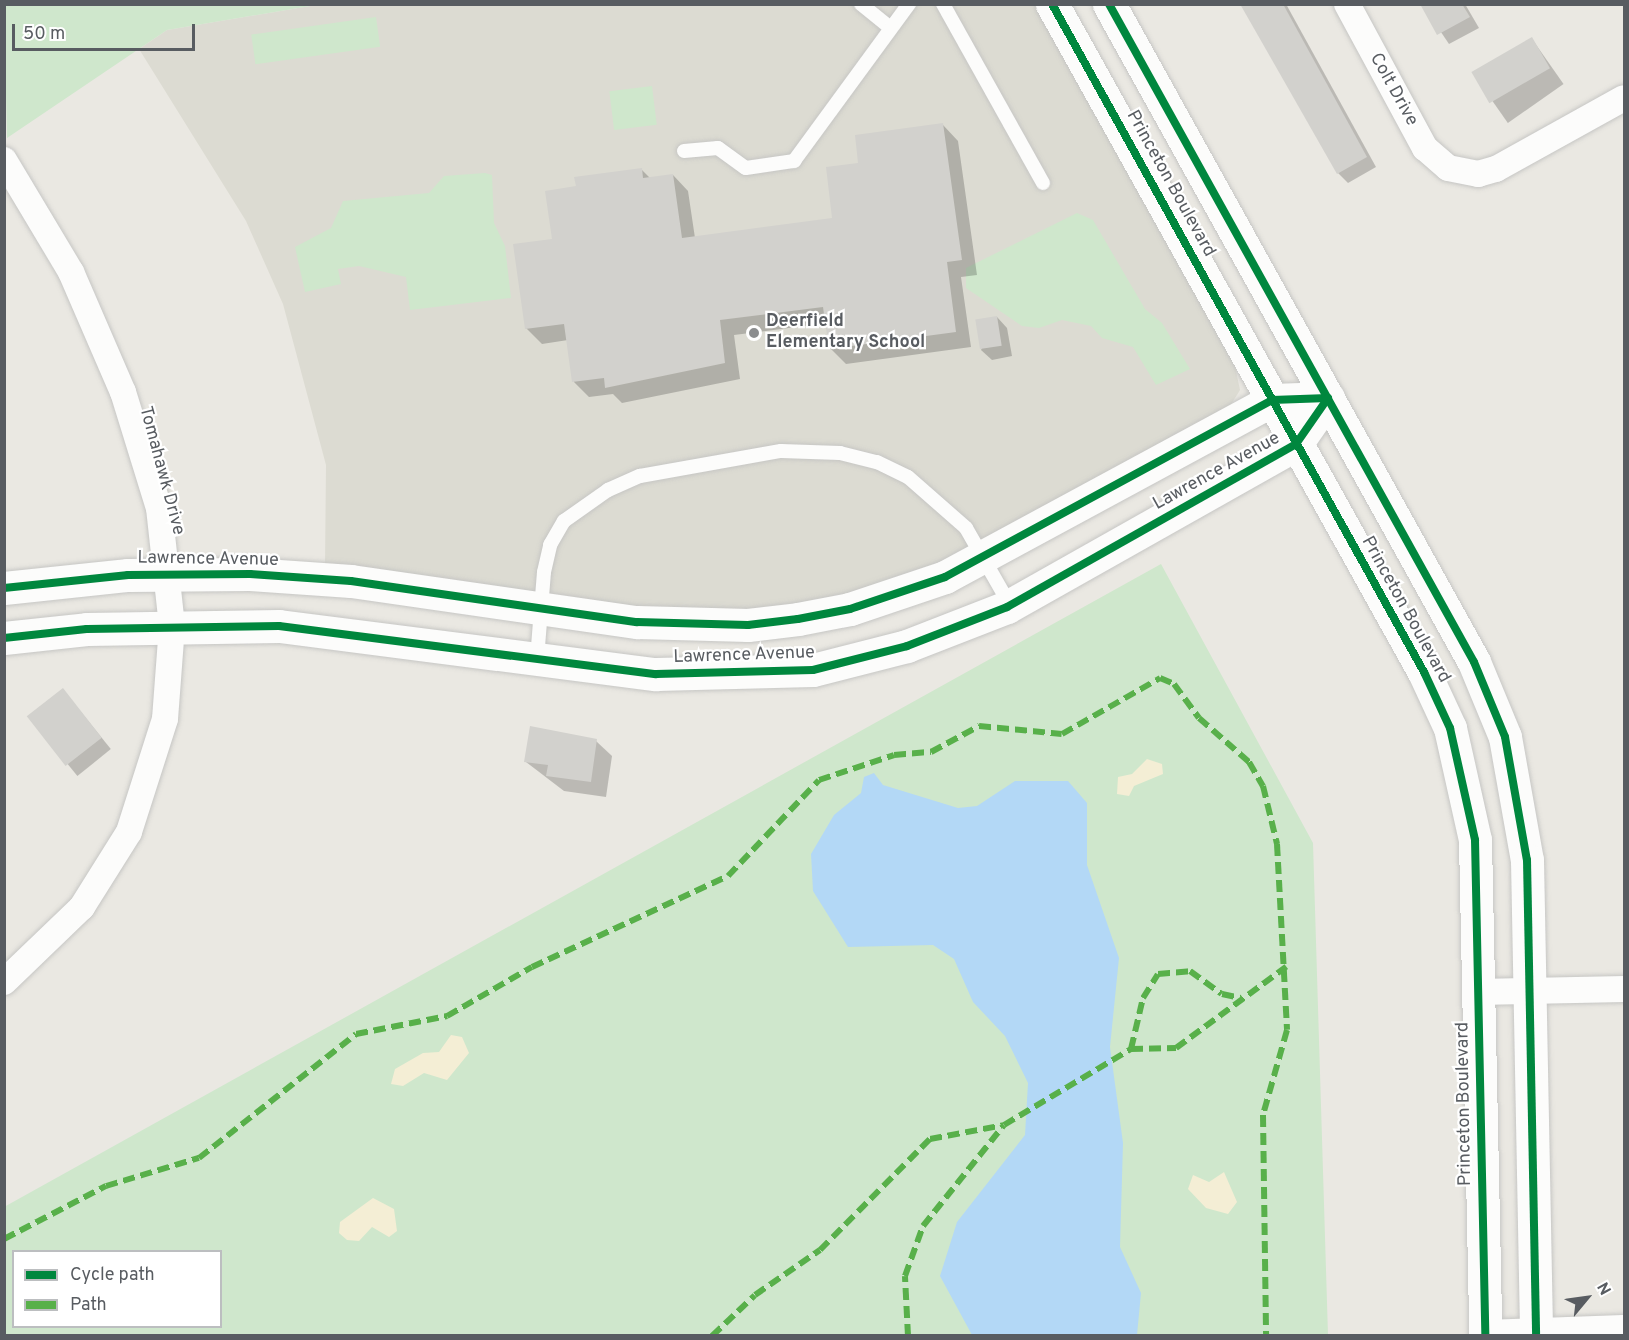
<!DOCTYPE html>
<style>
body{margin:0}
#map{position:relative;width:1629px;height:1340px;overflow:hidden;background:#eae8e2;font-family:Overpass,sans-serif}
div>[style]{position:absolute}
.education>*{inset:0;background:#dcdbd2}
.green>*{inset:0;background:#cfe7cc;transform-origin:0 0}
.sand>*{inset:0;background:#f4eed5}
.water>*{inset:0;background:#b3d8f6}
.shadow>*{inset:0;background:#0003;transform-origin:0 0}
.building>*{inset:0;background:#d2d1cd;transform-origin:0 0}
.roads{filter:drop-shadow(0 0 2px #c6c6c4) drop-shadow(0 0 2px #c6c6c4)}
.lane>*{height:14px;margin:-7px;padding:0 7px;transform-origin:7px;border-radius:7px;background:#fcfcfb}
.street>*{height:26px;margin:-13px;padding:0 13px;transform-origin:13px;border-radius:13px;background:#fcfcfb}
.secondary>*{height:33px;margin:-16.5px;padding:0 16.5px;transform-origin:16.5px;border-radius:16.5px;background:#fcfcfb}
.quiet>*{height:6px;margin-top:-3px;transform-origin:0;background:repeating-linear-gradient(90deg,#58b04a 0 12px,transparent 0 18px)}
.cycleway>*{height:8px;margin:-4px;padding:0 4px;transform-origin:4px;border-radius:4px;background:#00873e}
.dots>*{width:16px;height:16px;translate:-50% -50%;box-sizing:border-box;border:3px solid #fff;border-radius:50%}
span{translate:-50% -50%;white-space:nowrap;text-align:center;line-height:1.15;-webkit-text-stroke:4.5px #fff;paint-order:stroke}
.street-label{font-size:18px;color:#585c61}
.poi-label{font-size:18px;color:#585c61;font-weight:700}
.left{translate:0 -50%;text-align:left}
.frame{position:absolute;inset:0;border:6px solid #585c61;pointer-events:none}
.legend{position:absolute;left:12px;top:1250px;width:210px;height:78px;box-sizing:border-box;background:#fff;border:2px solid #bcbec0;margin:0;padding:8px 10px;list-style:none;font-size:18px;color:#585c61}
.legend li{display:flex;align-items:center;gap:12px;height:30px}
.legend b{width:30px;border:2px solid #bcbec0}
.north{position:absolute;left:1557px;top:1268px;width:60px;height:60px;-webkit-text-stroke:4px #fff;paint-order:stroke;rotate:61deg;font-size:16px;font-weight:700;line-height:24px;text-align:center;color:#585c61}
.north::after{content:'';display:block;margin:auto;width:21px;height:27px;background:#585c61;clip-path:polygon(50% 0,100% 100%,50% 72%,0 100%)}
.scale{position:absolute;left:12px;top:24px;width:183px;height:27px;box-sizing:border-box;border:3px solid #585c61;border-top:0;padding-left:8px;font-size:18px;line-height:21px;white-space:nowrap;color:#585c61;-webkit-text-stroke:4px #fff;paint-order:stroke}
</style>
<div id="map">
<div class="education">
<i style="clip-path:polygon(316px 5px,1036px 5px,1234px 361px,1240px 390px,1227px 411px,940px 565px,846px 596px,760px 611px,675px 612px,325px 566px,326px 465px,283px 304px,246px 221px,139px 49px,167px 30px)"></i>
</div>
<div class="green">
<i style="clip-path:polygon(4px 5px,5px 4px,316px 5px,167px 30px,7px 138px)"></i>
<i style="left:376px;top:17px;width:30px;height:126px;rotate:82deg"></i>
<i style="left:652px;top:86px;width:39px;height:43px;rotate:83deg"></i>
<i style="clip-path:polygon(485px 173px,492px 175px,494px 223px,505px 246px,511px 298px,410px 310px,406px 277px,359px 266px,338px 269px,341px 284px,305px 292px,295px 247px,331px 228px,343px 201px,429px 193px,444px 176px)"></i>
<i style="clip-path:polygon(1077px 213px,1093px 220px,1145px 309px,1162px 323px,1190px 369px,1156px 385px,1133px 347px,1102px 338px,1091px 326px,1062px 320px,1039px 328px,1022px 326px,966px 288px,966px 268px)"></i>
<i style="clip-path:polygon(evenodd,1161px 564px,1313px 843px,1328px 1335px,5px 1335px,4px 1207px,1161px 564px,14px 1252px,220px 1252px,220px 1326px,14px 1326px,14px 1252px)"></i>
</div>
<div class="sand">
<i style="clip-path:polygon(1147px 759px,1162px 764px,1163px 774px,1134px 786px,1129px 796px,1117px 794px,1118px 777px,1132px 774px)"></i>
<i style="clip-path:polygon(451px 1035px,462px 1037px,469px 1053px,447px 1080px,424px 1073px,403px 1086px,391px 1084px,395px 1069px,423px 1053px,439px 1052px)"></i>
<i style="clip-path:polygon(1224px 1172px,1237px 1202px,1228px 1214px,1206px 1208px,1188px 1189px,1193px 1175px,1209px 1182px)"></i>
<i style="clip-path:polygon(373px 1198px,394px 1209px,397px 1231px,389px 1237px,372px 1227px,359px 1241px,347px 1240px,339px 1233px,340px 1222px)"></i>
</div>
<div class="water">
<i style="clip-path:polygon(874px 773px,883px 785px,958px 808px,977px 806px,1015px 781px,1068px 781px,1087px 803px,1087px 865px,1119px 958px,1110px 1047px,1123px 1143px,1120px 1247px,1141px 1293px,1137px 1335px,972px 1335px,940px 1276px,957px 1222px,1025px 1135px,1028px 1083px,1005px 1036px,973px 1002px,954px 959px,933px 945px,848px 947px,813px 891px,811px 854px,834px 815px,861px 793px,864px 777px)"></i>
</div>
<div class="shadow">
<i style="clip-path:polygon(1242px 4px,1286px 4px,1376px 167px,1348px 183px,1338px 173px)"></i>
<i style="clip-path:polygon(1422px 4px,1465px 4px,1479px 28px,1449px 44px)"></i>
<i style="left:1532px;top:39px;width:55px;height:68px;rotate:55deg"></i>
<i style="clip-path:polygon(943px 125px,958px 141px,977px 275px,961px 277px,971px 347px,846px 364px,830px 348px,827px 323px,734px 335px,740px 379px,622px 403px,613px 394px,589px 397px,574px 382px,568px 340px,542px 344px,526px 328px,554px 240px,578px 188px,641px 169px,650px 178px,673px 175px,688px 191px,695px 238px,834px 219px,860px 164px)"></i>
<i style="clip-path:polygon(997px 317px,1007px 328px,1012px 356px,992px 360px,981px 350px)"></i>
<i style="left:63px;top:690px;width:76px;height:43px;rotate:51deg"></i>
<i style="clip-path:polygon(596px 741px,612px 756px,606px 797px,564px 791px,526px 762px)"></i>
</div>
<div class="building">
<i style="clip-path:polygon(1240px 4px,1283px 4px,1367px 157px,1337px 174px)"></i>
<i style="clip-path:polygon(1420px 4px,1462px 4px,1470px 17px,1437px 35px)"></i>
<i style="left:1532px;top:37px;width:36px;height:70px;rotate:60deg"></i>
<i style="clip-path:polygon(943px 123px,962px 260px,947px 262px,956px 332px,829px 349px,823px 307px,720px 320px,725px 363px,605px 388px,604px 378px,572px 382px,564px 324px,525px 329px,513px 244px,552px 239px,545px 191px,576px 186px,574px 177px,642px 168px,643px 178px,673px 174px,682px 238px,832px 218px,826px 167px,858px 163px,855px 135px)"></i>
<i style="left:997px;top:316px;width:30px;height:22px;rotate:81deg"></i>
<i style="left:63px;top:688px;width:63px;height:46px;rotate:52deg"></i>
<i style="clip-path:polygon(530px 726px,597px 739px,591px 782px,546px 776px,548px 765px,524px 762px)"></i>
</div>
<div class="roads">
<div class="lane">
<i style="left:861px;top:4px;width:38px;rotate:39deg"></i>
<i style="left:943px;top:4px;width:205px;rotate:60.8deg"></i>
<i style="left:684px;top:151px;width:34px;rotate:-5deg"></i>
<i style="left:718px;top:148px;width:34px;rotate:36deg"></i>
<i style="left:746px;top:168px;width:49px;rotate:-8.3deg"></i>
<i style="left:794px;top:161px;width:195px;rotate:-53.8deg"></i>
<i style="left:537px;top:659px;width:87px;rotate:-85.4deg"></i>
<i style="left:544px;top:572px;width:28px;rotate:-77deg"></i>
<i style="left:550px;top:545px;width:28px;rotate:-60deg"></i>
<i style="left:564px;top:521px;width:54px;rotate:-35.2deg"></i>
<i style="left:608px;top:490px;width:35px;rotate:-24deg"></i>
<i style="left:640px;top:476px;width:143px;rotate:-10.1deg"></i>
<i style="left:781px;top:451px;width:59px;rotate:1.9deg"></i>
<i style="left:840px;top:453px;width:38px;rotate:14deg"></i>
<i style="left:877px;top:462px;width:34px;rotate:26deg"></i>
<i style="left:908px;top:477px;width:77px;rotate:41.3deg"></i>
<i style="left:966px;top:528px;width:89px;rotate:60.3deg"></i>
</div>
<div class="street">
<i style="left:1347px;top:4px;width:164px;rotate:61.6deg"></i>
<i style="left:1425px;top:148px;width:30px;rotate:41deg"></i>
<i style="left:1448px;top:168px;width:31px;rotate:11deg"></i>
<i style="left:1478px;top:174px;width:19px;rotate:-16deg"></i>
<i style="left:1496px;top:169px;width:146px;rotate:-29deg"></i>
<i style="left:4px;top:160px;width:131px;rotate:59.1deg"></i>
<i style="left:71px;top:272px;width:131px;rotate:66.6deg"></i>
<i style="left:123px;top:392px;width:121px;rotate:72.8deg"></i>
<i style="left:159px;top:508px;width:119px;rotate:83.7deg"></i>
<i style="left:172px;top:626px;width:93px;rotate:94.3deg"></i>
<i style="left:165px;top:719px;width:119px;rotate:107.7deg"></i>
<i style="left:129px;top:832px;width:89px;rotate:122.1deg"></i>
<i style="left:82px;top:907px;width:108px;rotate:136.1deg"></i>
<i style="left:1478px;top:992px;width:146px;rotate:-1.2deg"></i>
<i style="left:1485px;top:1333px;width:139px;rotate:-2.1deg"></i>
</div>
<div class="secondary">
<i style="left:1052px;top:4px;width:765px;rotate:60.89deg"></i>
<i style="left:1424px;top:672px;width:62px;rotate:65.1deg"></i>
<i style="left:1450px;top:728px;width:115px;rotate:77.4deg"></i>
<i style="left:1475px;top:840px;width:496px;rotate:88.8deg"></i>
<i style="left:1109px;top:4px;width:752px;rotate:60.98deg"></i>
<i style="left:1474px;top:662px;width:81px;rotate:67.5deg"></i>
<i style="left:1505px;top:737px;width:125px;rotate:79.9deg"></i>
<i style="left:1527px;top:860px;width:476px;rotate:88.9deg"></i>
<i style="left:4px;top:588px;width:125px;rotate:-6deg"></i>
<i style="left:128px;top:575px;width:122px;rotate:-0.5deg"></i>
<i style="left:250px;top:574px;width:101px;rotate:4deg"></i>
<i style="left:351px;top:581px;width:289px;rotate:8.2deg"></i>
<i style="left:637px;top:622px;width:111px;rotate:1.5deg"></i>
<i style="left:748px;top:625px;width:50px;rotate:-6.8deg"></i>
<i style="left:798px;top:619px;width:53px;rotate:-10.9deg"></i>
<i style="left:850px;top:609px;width:100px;rotate:-18.6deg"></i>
<i style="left:945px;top:577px;width:372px;rotate:-28.4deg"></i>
<i style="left:1272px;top:400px;width:56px;rotate:-2deg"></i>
<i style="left:4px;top:638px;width:83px;rotate:-6.2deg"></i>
<i style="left:87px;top:629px;width:192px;rotate:-0.9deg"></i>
<i style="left:279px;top:626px;width:380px;rotate:7.3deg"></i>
<i style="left:656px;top:674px;width:157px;rotate:-1.5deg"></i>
<i style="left:813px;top:670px;width:97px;rotate:-14.3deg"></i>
<i style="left:907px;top:646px;width:107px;rotate:-21.3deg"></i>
<i style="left:1007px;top:607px;width:332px;rotate:-29.4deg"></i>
<i style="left:1296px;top:444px;width:56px;rotate:-55.2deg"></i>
</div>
</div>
<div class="quiet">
<i style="left:1131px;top:1049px;width:45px;rotate:-1.3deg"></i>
<i style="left:1176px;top:1048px;width:137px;rotate:-36.4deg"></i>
<i style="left:4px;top:1239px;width:115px;rotate:-27.5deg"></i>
<i style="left:106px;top:1186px;width:97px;rotate:-16.8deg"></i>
<i style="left:199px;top:1158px;width:200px;rotate:-38.3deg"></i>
<i style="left:356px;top:1034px;width:93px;rotate:-11.2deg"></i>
<i style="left:447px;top:1016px;width:98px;rotate:-30deg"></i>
<i style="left:532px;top:967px;width:216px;rotate:-24.9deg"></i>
<i style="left:728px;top:876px;width:132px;rotate:-46.5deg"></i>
<i style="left:819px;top:780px;width:79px;rotate:-18.4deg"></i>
<i style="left:894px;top:755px;width:37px;rotate:-5deg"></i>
<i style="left:931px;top:752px;width:55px;rotate:-28.4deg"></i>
<i style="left:979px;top:726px;width:83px;rotate:5.5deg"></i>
<i style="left:1062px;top:734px;width:113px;rotate:-29.7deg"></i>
<i style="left:1160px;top:678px;width:15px;rotate:23deg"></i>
<i style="left:1174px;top:684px;width:42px;rotate:53.7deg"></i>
<i style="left:1199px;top:718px;width:67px;rotate:41.3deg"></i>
<i style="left:1249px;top:762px;width:28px;rotate:60deg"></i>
<i style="left:1263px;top:786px;width:60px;rotate:76.4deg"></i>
<i style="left:1277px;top:844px;width:186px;rotate:86.9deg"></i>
<i style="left:1287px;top:1030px;width:88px;rotate:105.8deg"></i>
<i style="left:1263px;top:1115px;width:221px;rotate:89.2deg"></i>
<i style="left:712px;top:1336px;width:59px;rotate:-43.6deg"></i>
<i style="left:755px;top:1295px;width:79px;rotate:-34.7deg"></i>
<i style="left:820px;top:1250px;width:156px;rotate:-45.3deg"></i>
<i style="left:930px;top:1139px;width:75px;rotate:-10.7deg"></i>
<i style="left:1004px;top:1125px;width:148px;rotate:-30.9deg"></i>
<i style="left:1131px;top:1049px;width:52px;rotate:-76.8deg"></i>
<i style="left:1143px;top:998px;width:28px;rotate:-58deg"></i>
<i style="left:1158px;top:974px;width:32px;rotate:-5deg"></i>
<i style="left:1190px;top:971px;width:39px;rotate:36deg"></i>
<i style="left:1222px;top:994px;width:19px;rotate:12deg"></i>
<i style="left:908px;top:1336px;width:60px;rotate:-92.9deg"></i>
<i style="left:905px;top:1276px;width:53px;rotate:-70.2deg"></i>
<i style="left:923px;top:1226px;width:129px;rotate:-51.3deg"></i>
</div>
<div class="cycleway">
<i style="left:1052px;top:4px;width:765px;rotate:60.89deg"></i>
<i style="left:1424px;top:672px;width:62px;rotate:65.1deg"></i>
<i style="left:1450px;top:728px;width:115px;rotate:77.4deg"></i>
<i style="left:1475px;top:840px;width:496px;rotate:88.8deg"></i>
<i style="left:1109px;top:4px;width:752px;rotate:60.98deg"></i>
<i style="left:1474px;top:662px;width:81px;rotate:67.5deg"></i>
<i style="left:1505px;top:737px;width:125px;rotate:79.9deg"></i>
<i style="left:1527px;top:860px;width:476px;rotate:88.9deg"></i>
<i style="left:4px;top:588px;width:125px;rotate:-6deg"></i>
<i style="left:128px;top:575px;width:122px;rotate:-0.5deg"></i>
<i style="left:250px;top:574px;width:101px;rotate:4deg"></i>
<i style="left:351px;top:581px;width:289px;rotate:8.2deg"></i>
<i style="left:637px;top:622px;width:111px;rotate:1.5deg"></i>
<i style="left:748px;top:625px;width:50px;rotate:-6.8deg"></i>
<i style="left:798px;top:619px;width:53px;rotate:-10.9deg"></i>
<i style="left:850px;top:609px;width:100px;rotate:-18.6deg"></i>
<i style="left:945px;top:577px;width:372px;rotate:-28.4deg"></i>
<i style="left:1272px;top:400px;width:56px;rotate:-2deg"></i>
<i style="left:4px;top:638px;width:83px;rotate:-6.2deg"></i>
<i style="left:87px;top:629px;width:192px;rotate:-0.9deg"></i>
<i style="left:279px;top:626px;width:380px;rotate:7.3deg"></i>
<i style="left:656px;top:674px;width:157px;rotate:-1.5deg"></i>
<i style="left:813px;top:670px;width:97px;rotate:-14.3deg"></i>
<i style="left:907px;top:646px;width:107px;rotate:-21.3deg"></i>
<i style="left:1007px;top:607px;width:332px;rotate:-29.4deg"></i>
<i style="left:1296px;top:444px;width:56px;rotate:-55.2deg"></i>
</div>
<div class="dots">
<i style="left:754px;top:333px;background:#8b8d8e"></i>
</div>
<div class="street-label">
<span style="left:1393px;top:90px;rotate:61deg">Colt Drive</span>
<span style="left:1170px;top:184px;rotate:61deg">Princeton Boulevard</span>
<span style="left:161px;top:471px;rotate:75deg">Tomahawk Drive</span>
<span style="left:1217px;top:472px;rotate:-29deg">Lawrence Avenue</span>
<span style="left:208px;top:560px;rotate:1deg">Lawrence Avenue</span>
<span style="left:1405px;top:610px;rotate:61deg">Princeton Boulevard</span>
<span style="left:744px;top:656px;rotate:-2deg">Lawrence Avenue</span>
<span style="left:1465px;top:1104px;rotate:-91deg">Princeton Boulevard</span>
</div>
<div class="poi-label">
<span class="left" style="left:766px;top:333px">Deerfield<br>Elementary School</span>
</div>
<div class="frame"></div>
<ul class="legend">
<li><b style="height:8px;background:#00873e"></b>Cycle path</li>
<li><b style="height:8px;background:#58b04a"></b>Path</li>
</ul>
<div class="north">N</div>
<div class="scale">50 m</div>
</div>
